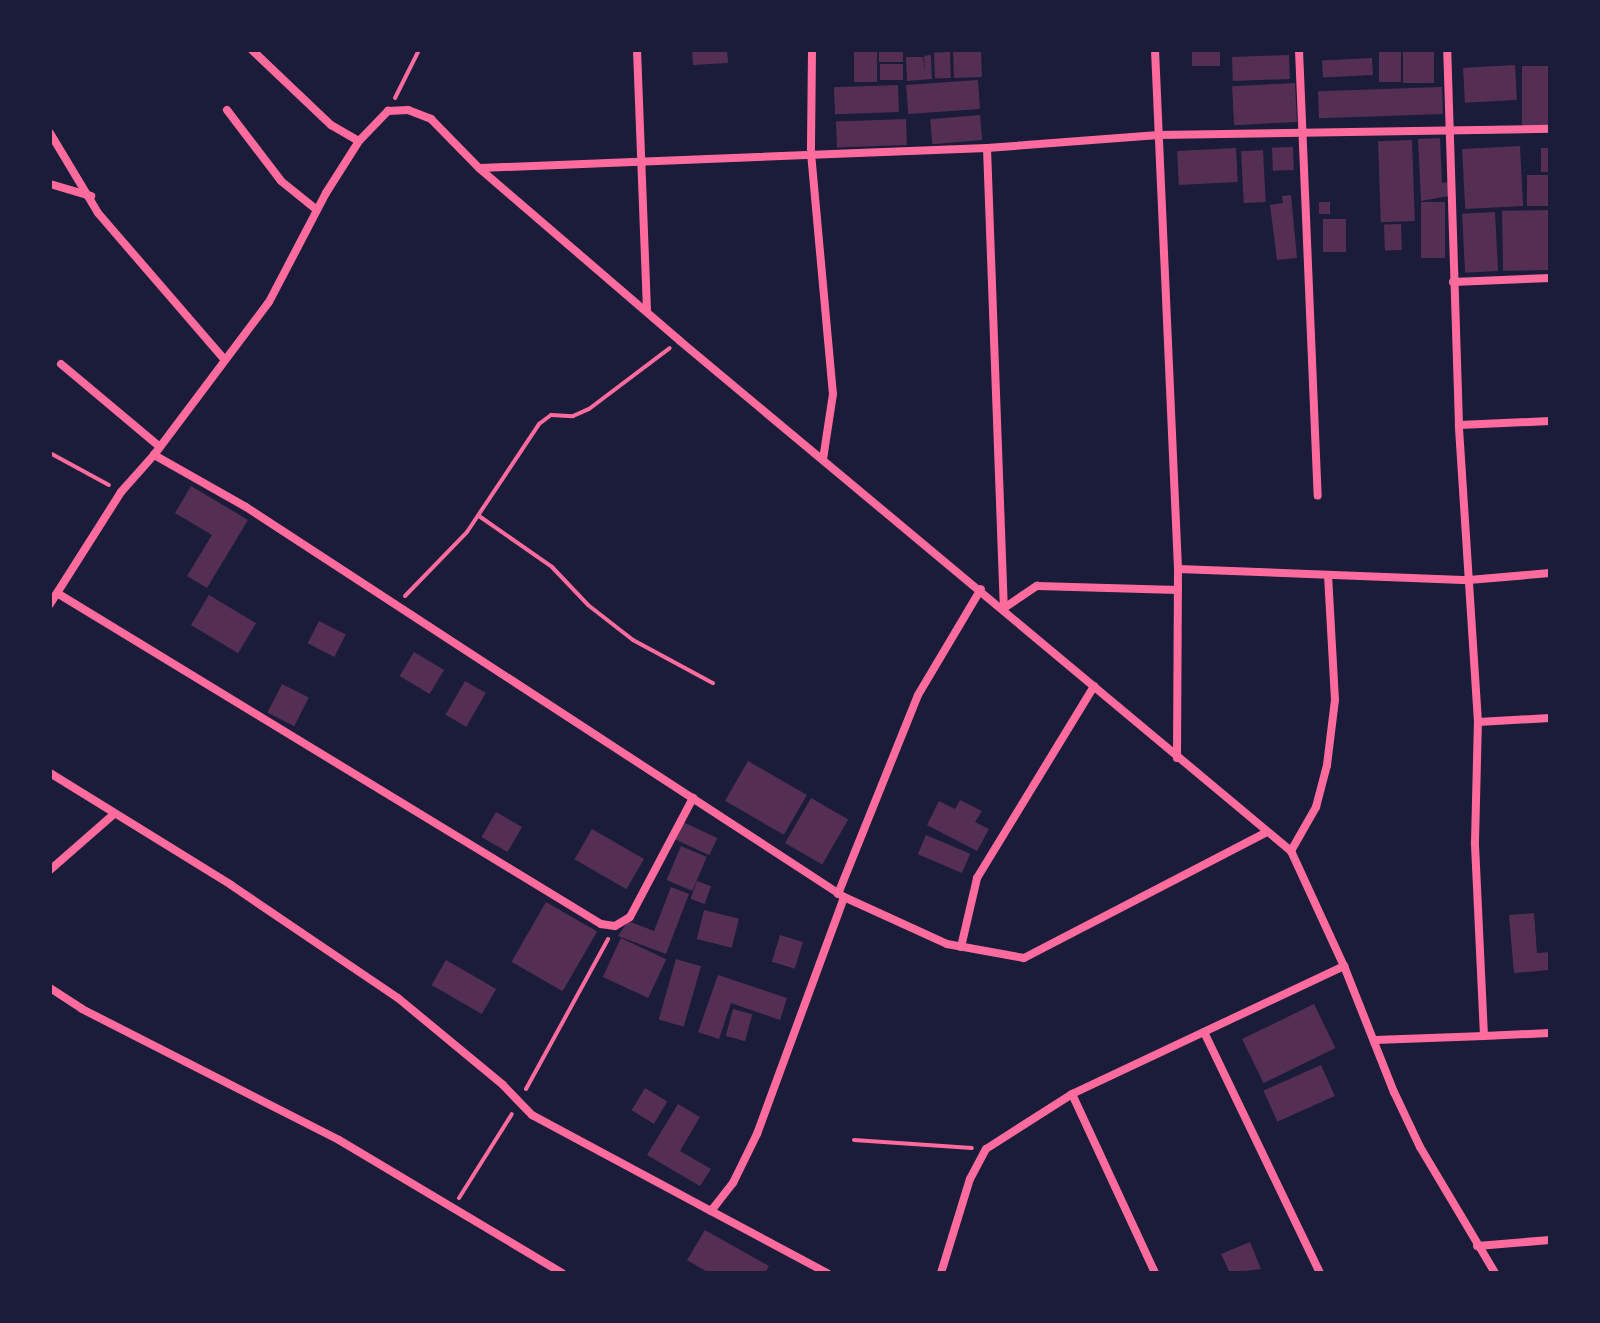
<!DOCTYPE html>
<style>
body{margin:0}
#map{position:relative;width:1600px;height:1323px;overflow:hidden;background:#1b1b3a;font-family:Figtree,sans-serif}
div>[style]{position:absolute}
.building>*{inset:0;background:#542f53;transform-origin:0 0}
.path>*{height:4px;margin:-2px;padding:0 2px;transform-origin:2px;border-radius:2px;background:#ff6b9d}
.minor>*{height:8px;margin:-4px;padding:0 4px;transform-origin:4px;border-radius:4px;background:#ff6b9d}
span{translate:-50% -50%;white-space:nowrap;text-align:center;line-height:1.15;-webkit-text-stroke:8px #1b1b3a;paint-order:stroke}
.frame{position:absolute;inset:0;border:52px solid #1b1b3a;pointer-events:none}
</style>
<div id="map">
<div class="building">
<i style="clip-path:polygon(692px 50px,727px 50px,728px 63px,693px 65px)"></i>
<i style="left:854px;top:50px;width:23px;height:32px"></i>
<i style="left:879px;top:50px;width:24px;height:12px"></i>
<i style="left:981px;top:50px;width:27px;height:28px;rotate:88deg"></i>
<i style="left:1192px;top:50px;width:28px;height:16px"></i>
<i style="left:1379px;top:50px;width:22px;height:32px"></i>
<i style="left:1403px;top:50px;width:31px;height:33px"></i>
<i style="left:950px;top:52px;width:26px;height:16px;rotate:88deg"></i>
<i style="clip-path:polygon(931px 55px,932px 79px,907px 81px,906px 57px,923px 57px,925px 71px,924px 56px)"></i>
<i style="left:1289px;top:55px;width:24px;height:57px;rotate:88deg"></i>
<i style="left:1372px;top:58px;width:17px;height:50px;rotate:87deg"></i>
<i style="left:880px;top:64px;width:23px;height:16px"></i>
<i style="left:1515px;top:65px;width:35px;height:52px;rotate:87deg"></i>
<i style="left:1550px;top:66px;width:62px;height:28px;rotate:90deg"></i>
<i style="left:978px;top:80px;width:29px;height:72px;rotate:86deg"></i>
<i style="left:1295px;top:83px;width:39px;height:63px;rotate:87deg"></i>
<i style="left:898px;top:85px;width:27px;height:64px;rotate:88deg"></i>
<i style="left:1442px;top:87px;width:27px;height:124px;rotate:88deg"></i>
<i style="left:980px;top:115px;width:25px;height:50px;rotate:85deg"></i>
<i style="left:906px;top:119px;width:26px;height:70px;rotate:88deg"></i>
<i style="clip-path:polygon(1440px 138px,1442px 183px,1448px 182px,1449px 196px,1421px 201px,1418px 139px)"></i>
<i style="left:1412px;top:140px;width:81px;height:34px;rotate:88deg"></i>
<i style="left:1520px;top:146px;width:60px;height:58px;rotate:87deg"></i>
<i style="left:1293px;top:147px;width:23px;height:21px;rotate:88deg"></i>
<i style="left:1236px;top:148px;width:34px;height:59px;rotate:87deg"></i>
<i style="left:1541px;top:148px;width:9px;height:24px"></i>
<i style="left:1263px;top:150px;width:52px;height:22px;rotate:87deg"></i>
<i style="left:1527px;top:175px;width:23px;height:31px"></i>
<i style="clip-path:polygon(1291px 195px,1297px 258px,1277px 260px,1270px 205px,1283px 203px,1282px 196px)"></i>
<i style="left:1319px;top:202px;width:11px;height:12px"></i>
<i style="left:1421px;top:202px;width:24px;height:56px"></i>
<i style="left:1549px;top:210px;width:60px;height:47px;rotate:89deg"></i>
<i style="left:1495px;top:212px;width:59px;height:33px;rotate:87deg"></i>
<i style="left:1323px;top:219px;width:23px;height:33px"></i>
<i style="left:1401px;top:224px;width:26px;height:17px;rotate:88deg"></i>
<i style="clip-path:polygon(191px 486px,248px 520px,207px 588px,187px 576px,212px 535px,175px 513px)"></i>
<i style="left:209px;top:595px;width:55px;height:35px;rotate:31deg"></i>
<i style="left:319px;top:621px;width:30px;height:25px;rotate:27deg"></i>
<i style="left:414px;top:652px;width:35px;height:28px;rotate:31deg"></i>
<i style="left:465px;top:681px;width:24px;height:39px;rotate:30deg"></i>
<i style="left:282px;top:684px;width:30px;height:32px;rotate:27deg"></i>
<i style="left:748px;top:761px;width:68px;height:46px;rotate:30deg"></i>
<i style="left:811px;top:798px;width:43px;height:52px;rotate:30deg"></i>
<i style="clip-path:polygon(960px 800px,982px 811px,975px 822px,989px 829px,977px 851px,927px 825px,939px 801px,955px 809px)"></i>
<i style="left:496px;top:812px;width:30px;height:29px;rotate:30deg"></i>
<i style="left:683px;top:822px;width:38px;height:19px;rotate:25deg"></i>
<i style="left:592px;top:829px;width:60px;height:35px;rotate:30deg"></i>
<i style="left:926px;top:835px;width:48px;height:21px;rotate:23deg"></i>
<i style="left:681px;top:846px;width:28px;height:37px;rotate:23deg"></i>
<i style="left:697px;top:881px;width:15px;height:19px;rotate:20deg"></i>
<i style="clip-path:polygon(671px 887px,689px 894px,666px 954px,618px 936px,628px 921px,654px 931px)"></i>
<i style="left:546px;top:902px;width:59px;height:69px;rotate:30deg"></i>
<i style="left:704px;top:910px;width:36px;height:30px;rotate:14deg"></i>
<i style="clip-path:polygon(1534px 913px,1537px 953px,1550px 952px,1550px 970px,1514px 973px,1509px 915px)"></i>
<i style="left:780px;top:935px;width:24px;height:28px;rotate:17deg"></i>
<i style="left:621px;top:938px;width:50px;height:43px;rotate:25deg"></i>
<i style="left:676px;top:959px;width:26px;height:63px;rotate:16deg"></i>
<i style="left:446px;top:960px;width:58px;height:29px;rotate:30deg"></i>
<i style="clip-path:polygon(718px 975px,787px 998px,780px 1020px,731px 1003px,719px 1039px,698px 1032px)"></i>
<i style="left:1314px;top:1004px;width:49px;height:80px;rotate:64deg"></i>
<i style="left:733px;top:1009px;width:20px;height:28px;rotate:15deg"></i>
<i style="left:1321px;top:1065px;width:34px;height:63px;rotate:66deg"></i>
<i style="left:645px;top:1088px;width:26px;height:26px;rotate:31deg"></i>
<i style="clip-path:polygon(678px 1104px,700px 1117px,680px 1151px,711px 1169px,700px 1186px,647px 1155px)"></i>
<i style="clip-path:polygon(705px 1230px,769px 1266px,765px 1273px,709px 1273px,687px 1260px)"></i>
<i style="clip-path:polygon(1250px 1242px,1261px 1269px,1230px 1273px,1221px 1254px)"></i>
</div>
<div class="path">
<i style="left:395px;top:98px;width:54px;rotate:-63.4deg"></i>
<i style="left:50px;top:453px;width:67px;rotate:28.5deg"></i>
<i style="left:479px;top:516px;width:89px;rotate:34.9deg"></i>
<i style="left:552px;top:567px;width:52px;rotate:46.5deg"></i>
<i style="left:588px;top:605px;width:57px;rotate:37.9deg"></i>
<i style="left:633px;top:640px;width:91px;rotate:28.3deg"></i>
<i style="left:405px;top:596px;width:89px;rotate:-45.9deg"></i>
<i style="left:467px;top:532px;width:130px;rotate:-56.3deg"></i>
<i style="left:539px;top:424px;width:15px;rotate:-37deg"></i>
<i style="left:551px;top:415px;width:22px;rotate:3deg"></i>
<i style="left:573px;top:416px;width:17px;rotate:-24deg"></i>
<i style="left:589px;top:409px;width:101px;rotate:-37deg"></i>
<i style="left:526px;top:1089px;width:171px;rotate:-61.3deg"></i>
<i style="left:854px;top:1140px;width:118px;rotate:3.9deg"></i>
<i style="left:459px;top:1198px;width:99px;rotate:-57.8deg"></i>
</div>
<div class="minor">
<i style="left:252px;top:50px;width:109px;rotate:43.5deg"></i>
<i style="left:331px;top:125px;width:32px;rotate:30deg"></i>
<i style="left:637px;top:50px;width:260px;rotate:87.8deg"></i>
<i style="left:812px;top:50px;width:103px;rotate:90.6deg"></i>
<i style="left:811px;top:153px;width:242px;rotate:84.8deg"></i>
<i style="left:833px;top:394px;width:66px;rotate:98.7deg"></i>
<i style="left:1155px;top:50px;width:520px;rotate:87.46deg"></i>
<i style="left:1178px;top:569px;width:189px;rotate:90.3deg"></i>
<i style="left:1299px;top:50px;width:446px;rotate:87.6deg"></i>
<i style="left:227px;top:110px;width:89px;rotate:52.7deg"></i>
<i style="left:281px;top:181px;width:46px;rotate:38.9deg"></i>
<i style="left:50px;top:133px;width:93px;rotate:59deg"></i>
<i style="left:98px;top:213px;width:194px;rotate:49.2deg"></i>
<i style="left:987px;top:148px;width:460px;rotate:87.9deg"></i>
<i style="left:480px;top:168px;width:507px;rotate:-2.26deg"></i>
<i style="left:987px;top:148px;width:172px;rotate:-4.3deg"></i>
<i style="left:1159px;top:135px;width:391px;rotate:-0.9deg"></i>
<i style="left:50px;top:184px;width:43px;rotate:16.3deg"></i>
<i style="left:1453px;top:282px;width:97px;rotate:-2.4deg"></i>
<i style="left:61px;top:364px;width:129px;rotate:40deg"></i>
<i style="left:1459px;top:425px;width:91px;rotate:-2.5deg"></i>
<i style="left:1178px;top:569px;width:291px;rotate:2.2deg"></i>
<i style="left:1469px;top:580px;width:81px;rotate:-4.9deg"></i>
<i style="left:57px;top:593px;width:637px;rotate:31.32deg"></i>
<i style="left:601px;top:924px;width:14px;rotate:8deg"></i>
<i style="left:615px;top:926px;width:17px;rotate:-31deg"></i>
<i style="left:630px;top:917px;width:135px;rotate:-62.1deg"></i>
<i style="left:50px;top:604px;width:133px;rotate:-57.6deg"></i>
<i style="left:121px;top:492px;width:50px;rotate:-48.3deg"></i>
<i style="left:154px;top:455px;width:191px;rotate:-53.1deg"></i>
<i style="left:269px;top:302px;width:123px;rotate:-62.4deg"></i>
<i style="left:326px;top:193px;width:62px;rotate:-57.6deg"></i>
<i style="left:359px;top:141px;width:42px;rotate:-46deg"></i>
<i style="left:388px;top:111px;width:20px;rotate:-3deg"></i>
<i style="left:408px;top:110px;width:25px;rotate:21deg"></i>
<i style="left:431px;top:119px;width:69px;rotate:45.6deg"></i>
<i style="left:479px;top:168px;width:265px;rotate:40.7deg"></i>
<i style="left:680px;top:341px;width:796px;rotate:39.85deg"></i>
<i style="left:1291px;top:851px;width:127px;rotate:65.3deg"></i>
<i style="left:1344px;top:966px;width:136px;rotate:68.4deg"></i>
<i style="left:1394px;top:1092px;width:61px;rotate:64.7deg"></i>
<i style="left:1420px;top:1147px;width:147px;rotate:59.2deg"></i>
<i style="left:1004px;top:608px;width:40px;rotate:-34deg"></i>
<i style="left:1037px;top:586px;width:141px;rotate:1.6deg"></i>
<i style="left:1478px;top:722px;width:72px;rotate:-3.2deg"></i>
<i style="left:50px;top:773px;width:213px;rotate:31.7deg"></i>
<i style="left:231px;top:885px;width:202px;rotate:34.1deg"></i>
<i style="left:398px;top:998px;width:136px;rotate:39.6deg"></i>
<i style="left:503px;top:1085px;width:42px;rotate:46deg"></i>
<i style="left:532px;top:1115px;width:203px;rotate:28.2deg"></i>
<i style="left:711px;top:1211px;width:36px;rotate:-52deg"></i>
<i style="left:733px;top:1183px;width:55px;rotate:-63.9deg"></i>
<i style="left:757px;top:1134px;width:252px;rotate:-69.8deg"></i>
<i style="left:844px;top:897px;width:714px;rotate:-146.89deg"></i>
<i style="left:246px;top:507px;width:106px;rotate:-150.5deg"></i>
<i style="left:1291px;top:851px;width:51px;rotate:-60.4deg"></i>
<i style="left:1316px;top:807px;width:43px;rotate:-75.3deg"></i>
<i style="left:1327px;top:765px;width:65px;rotate:-83deg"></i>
<i style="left:1335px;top:700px;width:125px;rotate:-93.2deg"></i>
<i style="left:50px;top:870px;width:85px;rotate:-41.2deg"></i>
<i style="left:838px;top:894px;width:214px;rotate:-68.1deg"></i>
<i style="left:918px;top:695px;width:123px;rotate:-59.3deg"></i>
<i style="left:844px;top:897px;width:113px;rotate:24.5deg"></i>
<i style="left:947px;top:944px;width:78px;rotate:10.3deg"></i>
<i style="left:1024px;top:958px;width:274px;rotate:-27.4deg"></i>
<i style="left:961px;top:947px;width:71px;rotate:-76.9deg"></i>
<i style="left:977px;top:878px;width:225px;rotate:-58.6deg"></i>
<i style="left:50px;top:988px;width:38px;rotate:33deg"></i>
<i style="left:82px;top:1009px;width:288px;rotate:27deg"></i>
<i style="left:339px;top:1140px;width:260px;rotate:30.8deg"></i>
<i style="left:1204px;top:1032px;width:267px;rotate:64.3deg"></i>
<i style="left:1484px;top:1036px;width:66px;rotate:-2.6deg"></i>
<i style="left:1375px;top:1040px;width:109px;rotate:-2.1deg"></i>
<i style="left:1484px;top:1036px;width:194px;rotate:-92.7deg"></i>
<i style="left:1475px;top:842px;width:120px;rotate:-88.6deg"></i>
<i style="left:1478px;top:722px;width:298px;rotate:-93.7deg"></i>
<i style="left:1459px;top:425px;width:375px;rotate:-91.8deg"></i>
<i style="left:1072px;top:1094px;width:197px;rotate:65.1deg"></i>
<i style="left:711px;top:1211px;width:132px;rotate:28.1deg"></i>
<i style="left:1477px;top:1246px;width:73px;rotate:-4.7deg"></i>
<i style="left:941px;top:1273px;width:98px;rotate:-72.9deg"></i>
<i style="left:970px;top:1179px;width:34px;rotate:-62deg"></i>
<i style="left:986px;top:1149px;width:102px;rotate:-32.6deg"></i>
<i style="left:1072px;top:1094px;width:301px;rotate:-25.2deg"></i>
</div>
<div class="frame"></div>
</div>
